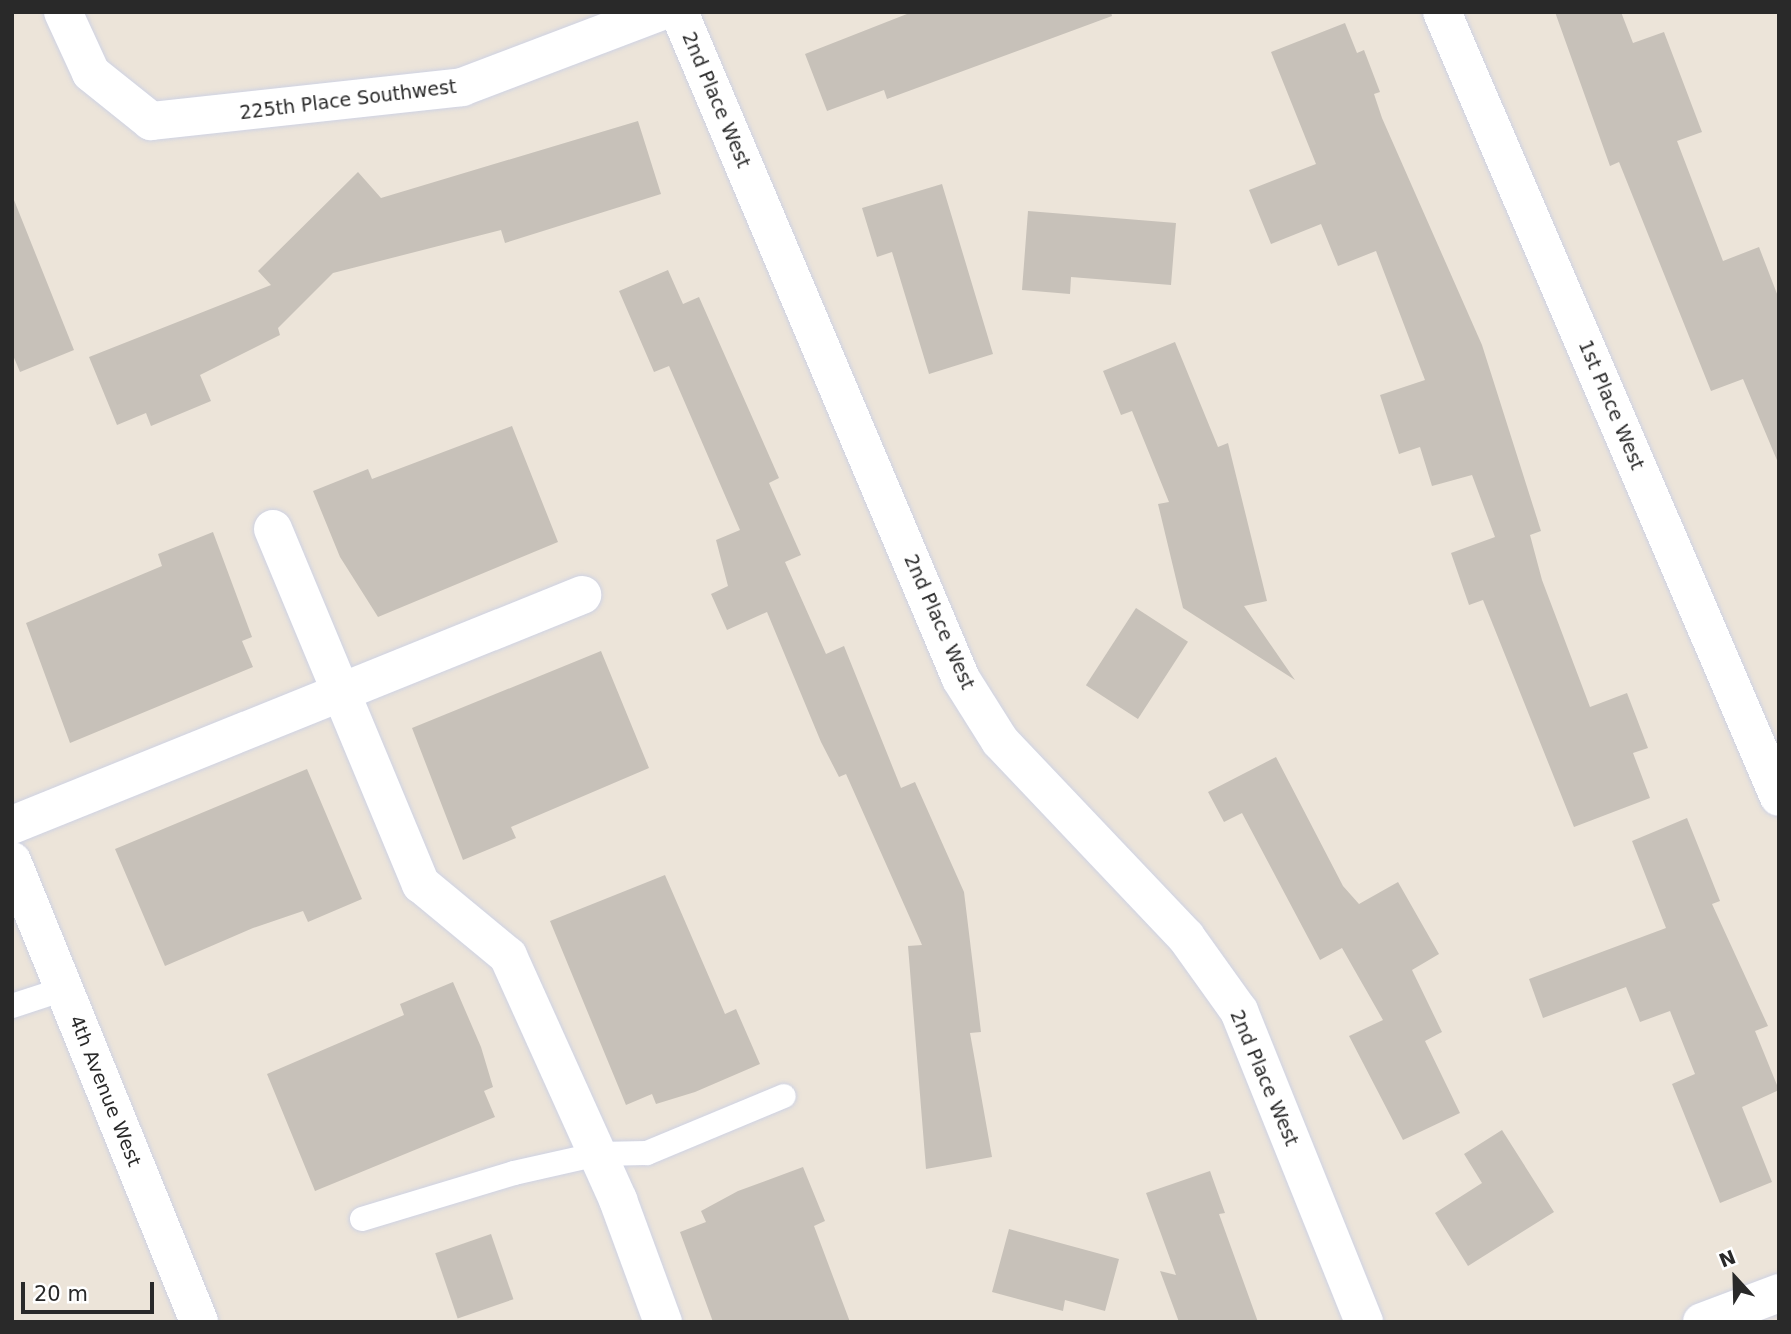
<!DOCTYPE html>
<style>
body{margin:0}
#map{position:relative;width:1791px;height:1334px;overflow:hidden;background:#ece4d9;font-family:"DejaVu Sans",sans-serif}
div>[style]{position:absolute}
.building>*{inset:0;background:#c7c1b9;transform-origin:0 0}
.roads{filter:drop-shadow(0 0 2px #ced2e3) drop-shadow(0 0 2px #ced2e3)}
.service>*{height:24px;margin:-12px;padding:0 12px;transform-origin:12px;border-radius:12px;background:#fff}
.minor>*{height:38px;margin:-19px;padding:0 19px;transform-origin:19px;border-radius:19px;background:#fff}
.tertiary>*{height:38px;margin:-19px;padding:0 19px;transform-origin:19px;border-radius:19px;background:#fff}
.secondary>*{height:38px;margin:-19px;padding:0 19px;transform-origin:19px;border-radius:19px;background:#fff}
span{translate:-50% -50%;white-space:nowrap;text-align:center;line-height:1.15;-webkit-text-stroke:7px #fff;paint-order:stroke}
.street-label{font-size:19px;color:#292929}
.frame{position:absolute;inset:0;border:14px solid #292929;pointer-events:none}
.north{position:absolute;left:1700px;top:1243px;width:70px;height:70px;-webkit-text-stroke:5px #fff;paint-order:stroke;rotate:338deg;font-size:19px;font-weight:700;line-height:28px;text-align:center;color:#292929}
.north::after{content:'';display:block;margin:auto;width:24px;height:32px;background:#292929;clip-path:polygon(50% 0,100% 100%,50% 72%,0 100%)}
.scale{position:absolute;left:21px;top:1282px;width:133px;height:32px;box-sizing:border-box;border:4px solid #292929;border-top:0;padding-left:9px;font-size:21px;line-height:24px;white-space:nowrap;color:#292929;-webkit-text-stroke:5px #fff;paint-order:stroke}
</style>
<div id="map">
<div class="building">
<i style="clip-path:polygon(912px 12px,1111px 12px,1112px 16px,887px 99px,884px 90px,827px 111px,805px 54px)"></i>
<i style="clip-path:polygon(1555px 12px,1621px 12px,1633px 43px,1664px 32px,1702px 132px,1677px 141px,1723px 261px,1759px 247px,1779px 299px,1779px 465px,1743px 379px,1711px 391px,1619px 162px,1610px 166px)"></i>
<i style="clip-path:polygon(1345px 23px,1357px 53px,1364px 50px,1380px 92px,1374px 94px,1382px 118px,1482px 345px,1541px 531px,1530px 535px,1542px 580px,1590px 707px,1627px 693px,1648px 748px,1633px 753px,1650px 798px,1574px 827px,1483px 600px,1469px 605px,1451px 553px,1495px 537px,1472px 475px,1432px 486px,1420px 447px,1399px 454px,1380px 395px,1425px 380px,1376px 251px,1338px 266px,1321px 224px,1271px 244px,1249px 190px,1316px 164px,1271px 52px)"></i>
<i style="clip-path:polygon(638px 121px,661px 194px,505px 243px,501px 230px,333px 273px,278px 328px,280px 335px,200px 375px,211px 401px,151px 426px,146px 413px,117px 425px,89px 357px,271px 285px,258px 271px,358px 172px,381px 198px)"></i>
<i style="clip-path:polygon(942px 184px,993px 354px,929px 374px,892px 252px,877px 257px,862px 208px)"></i>
<i style="clip-path:polygon(14px 200px,74px 350px,20px 372px,12px 353px)"></i>
<i style="clip-path:polygon(1028px 211px,1176px 223px,1171px 285px,1071px 277px,1070px 294px,1022px 290px)"></i>
<i style="clip-path:polygon(668px 270px,683px 304px,699px 297px,779px 478px,769px 483px,801px 555px,785px 562px,826px 654px,844px 646px,901px 788px,915px 782px,964px 892px,981px 1032px,970px 1033px,992px 1157px,926px 1169px,908px 946px,922px 945px,846px 774px,839px 777px,821px 742px,767px 612px,727px 630px,711px 594px,728px 586px,716px 540px,740px 530px,669px 366px,654px 372px,619px 291px)"></i>
<i style="clip-path:polygon(1175px 342px,1218px 447px,1228px 443px,1267px 601px,1244px 606px,1295px 680px,1183px 608px,1158px 504px,1169px 502px,1132px 411px,1121px 415px,1103px 371px)"></i>
<i style="clip-path:polygon(512px 426px,558px 542px,378px 617px,340px 557px,313px 491px,368px 469px,372px 479px)"></i>
<i style="clip-path:polygon(213px 532px,252px 637px,242px 641px,253px 667px,70px 743px,26px 623px,162px 566px,158px 554px)"></i>
<i style="left:1136px;top:608px;width:62px;height:92px;rotate:33deg"></i>
<i style="clip-path:polygon(601px 651px,649px 768px,511px 827px,516px 838px,463px 860px,412px 728px)"></i>
<i style="clip-path:polygon(1276px 757px,1343px 886px,1359px 904px,1398px 882px,1439px 954px,1412px 970px,1442px 1032px,1425px 1041px,1460px 1113px,1403px 1140px,1349px 1036px,1383px 1020px,1342px 948px,1320px 960px,1242px 813px,1224px 822px,1208px 792px)"></i>
<i style="clip-path:polygon(307px 769px,362px 899px,308px 922px,303px 911px,253px 928px,165px 966px,115px 849px)"></i>
<i style="clip-path:polygon(1687px 818px,1720px 901px,1712px 904px,1768px 1026px,1755px 1031px,1779px 1090px,1742px 1107px,1772px 1182px,1720px 1203px,1672px 1084px,1695px 1074px,1670px 1011px,1640px 1022px,1626px 987px,1543px 1018px,1529px 979px,1666px 928px,1632px 841px)"></i>
<i style="clip-path:polygon(665px 875px,725px 1014px,736px 1009px,760px 1064px,695px 1092px,656px 1104px,652px 1094px,626px 1105px,550px 921px)"></i>
<i style="clip-path:polygon(453px 982px,481px 1047px,493px 1087px,484px 1091px,495px 1117px,315px 1191px,267px 1074px,404px 1015px,400px 1004px)"></i>
<i style="clip-path:polygon(1502px 1130px,1554px 1212px,1468px 1266px,1435px 1213px,1482px 1183px,1464px 1154px)"></i>
<i style="clip-path:polygon(803px 1167px,825px 1221px,814px 1226px,850px 1322px,713px 1322px,680px 1232px,706px 1222px,701px 1211px,738px 1191px)"></i>
<i style="clip-path:polygon(1210px 1171px,1225px 1213px,1219px 1214px,1258px 1322px,1179px 1322px,1160px 1271px,1176px 1275px,1146px 1193px)"></i>
<i style="clip-path:polygon(1009px 1229px,1119px 1259px,1105px 1311px,1065px 1300px,1063px 1311px,992px 1292px)"></i>
<i style="left:491px;top:1234px;width:69px;height:59px;rotate:71deg"></i>
</div>
<div class="roads">
<div class="service">
<i style="left:12px;top:1006px;width:55px;rotate:-18.1deg"></i>
<i style="left:362px;top:1219px;width:159px;rotate:-16.8deg"></i>
<i style="left:514px;top:1173px;width:86px;rotate:-12.7deg"></i>
<i style="left:598px;top:1154px;width:49px;rotate:-1.2deg"></i>
<i style="left:647px;top:1153px;width:148px;rotate:-22.6deg"></i>
</div>
<div class="minor">
<i style="left:63px;top:12px;width:67px;rotate:65.3deg"></i>
<i style="left:91px;top:73px;width:77px;rotate:38.7deg"></i>
<i style="left:151px;top:121px;width:313px;rotate:-6.2deg"></i>
<i style="left:462px;top:87px;width:211px;rotate:-20.8deg"></i>
<i style="left:679px;top:12px;width:724px;rotate:67.08deg"></i>
<i style="left:961px;top:679px;width:73px;rotate:57.8deg"></i>
<i style="left:1000px;top:741px;width:270px;rotate:46.5deg"></i>
<i style="left:1186px;top:937px;width:91px;rotate:54.4deg"></i>
<i style="left:1239px;top:1011px;width:335px;rotate:68.1deg"></i>
<i style="left:1442px;top:12px;width:854px;rotate:66.77deg"></i>
<i style="left:273px;top:529px;width:385px;rotate:67.4deg"></i>
<i style="left:421px;top:884px;width:113px;rotate:39.6deg"></i>
<i style="left:508px;top:956px;width:268px;rotate:65.7deg"></i>
<i style="left:618px;top:1200px;width:130px;rotate:69.8deg"></i>
<i style="left:12px;top:825px;width:615px;rotate:-21.97deg"></i>
</div>
<div class="tertiary">
<i style="left:12px;top:861px;width:497px;rotate:67.9deg"></i>
</div>
<div class="secondary">
<i style="left:1702px;top:1322px;width:82px;rotate:-20.6deg"></i>
</div>
</div>
<div class="street-label">
<span style="left:348px;top:100px;rotate:-7deg">225th Place Southwest</span>
<span style="left:716px;top:100px;rotate:67deg">2nd Place West</span>
<span style="left:1611px;top:405px;rotate:67deg">1st Place West</span>
<span style="left:939px;top:622px;rotate:66deg">2nd Place West</span>
<span style="left:1264px;top:1078px;rotate:67deg">2nd Place West</span>
<span style="left:105px;top:1091px;rotate:68deg">4th Avenue West</span>
</div>
<div class="frame"></div>
<div class="north">N</div>
<div class="scale">20 m</div>
</div>
